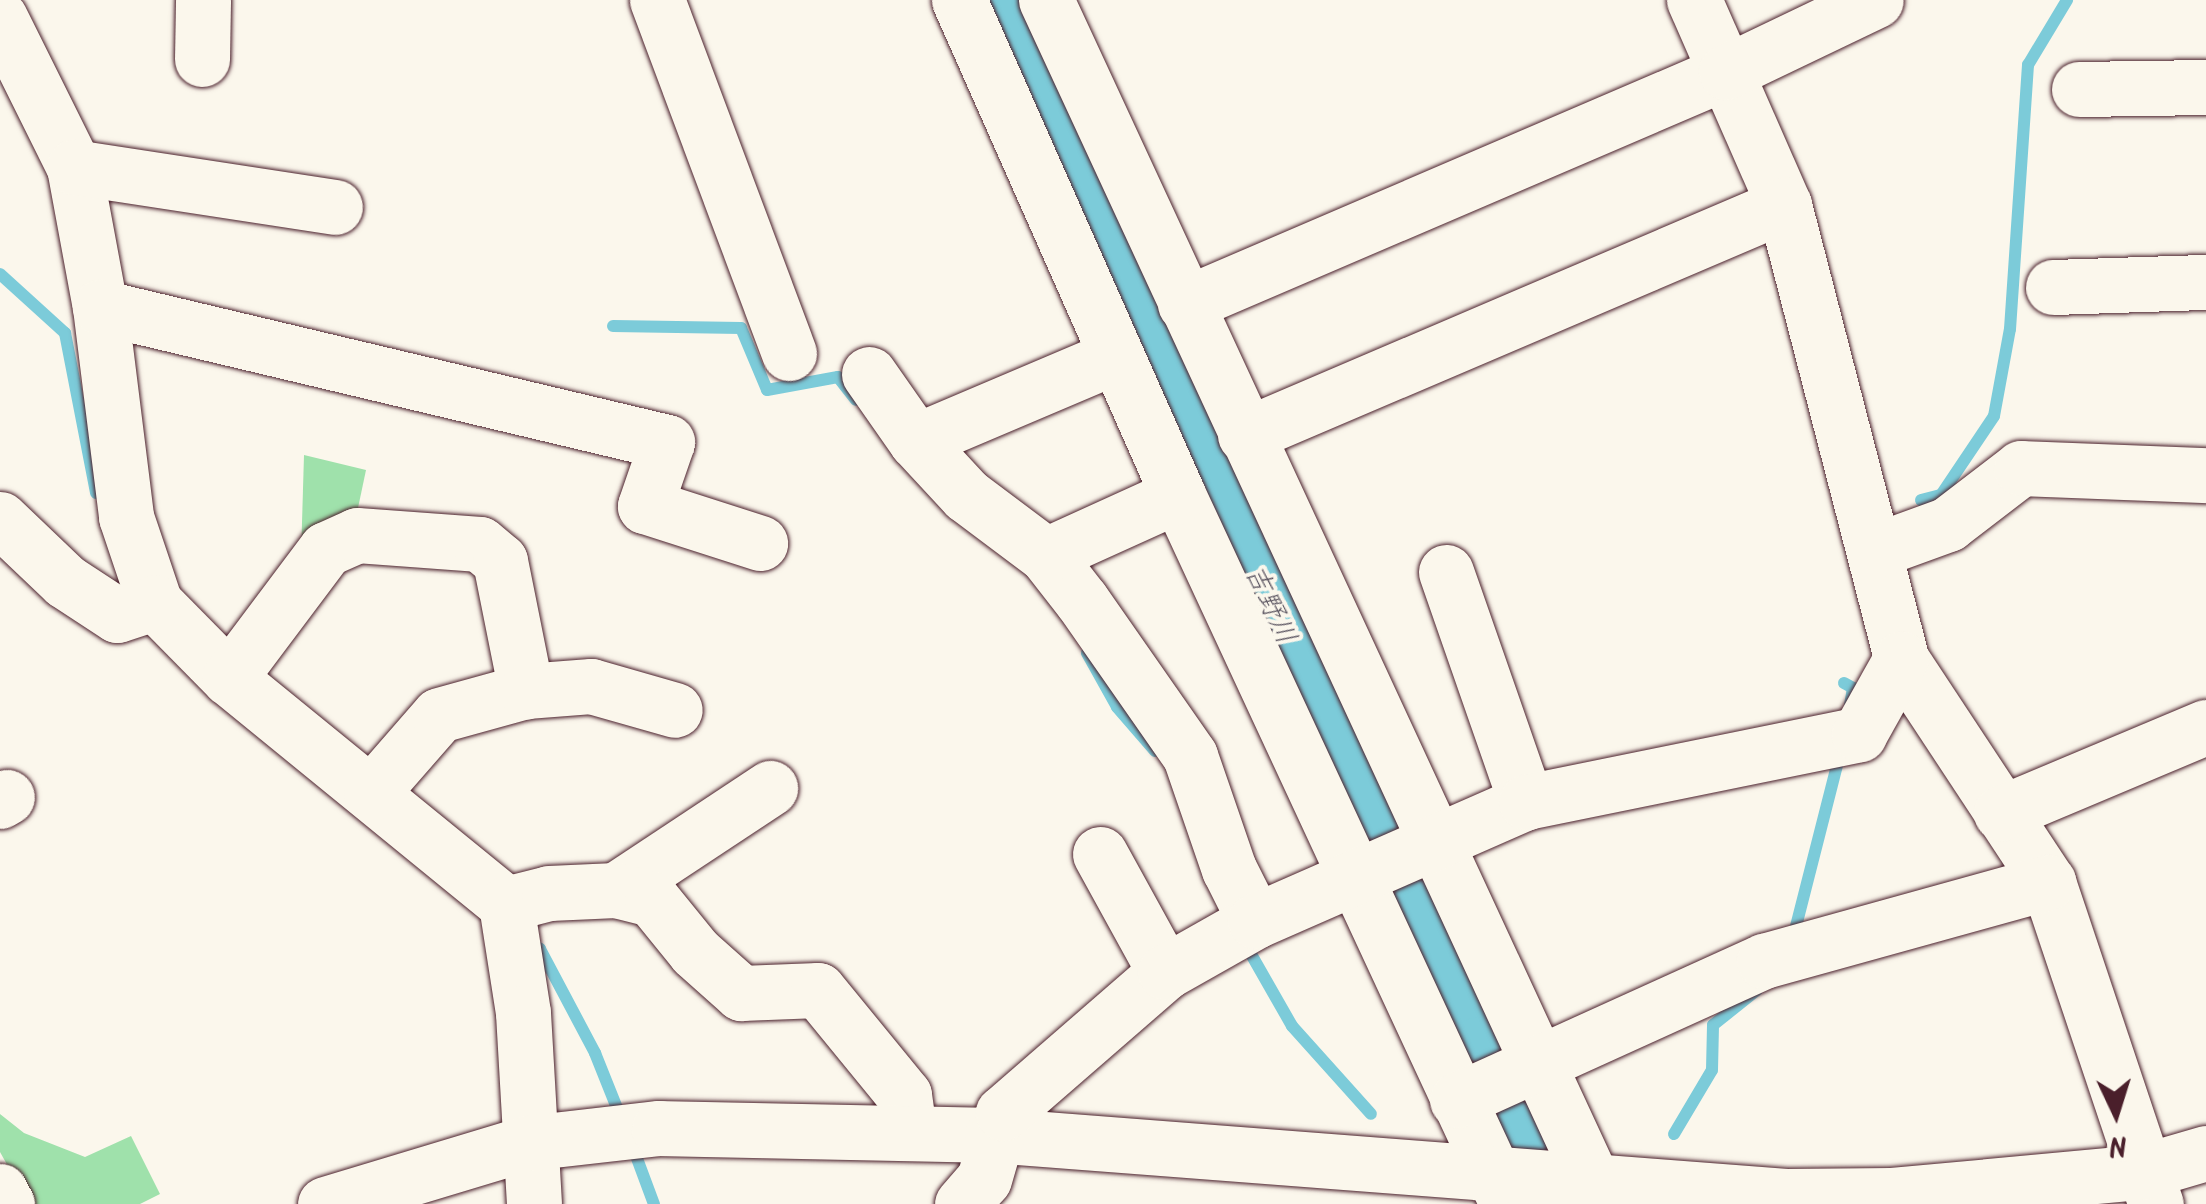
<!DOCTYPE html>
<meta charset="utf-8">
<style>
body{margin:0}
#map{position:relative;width:2206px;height:1204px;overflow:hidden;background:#fbf7ec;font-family:Kalam,"Klee One",sans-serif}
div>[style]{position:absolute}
.green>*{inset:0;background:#9fe1ab}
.stream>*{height:12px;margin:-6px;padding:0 6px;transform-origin:6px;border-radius:6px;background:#7ccbd9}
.river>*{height:75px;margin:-37.5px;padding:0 37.5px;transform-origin:37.5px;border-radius:37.5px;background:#7ccbd9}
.roads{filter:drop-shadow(0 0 2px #4a1f2b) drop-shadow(0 0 2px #4a1f2b)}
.minor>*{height:55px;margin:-27.5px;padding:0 27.5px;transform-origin:27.5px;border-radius:27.5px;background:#fbf7ec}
span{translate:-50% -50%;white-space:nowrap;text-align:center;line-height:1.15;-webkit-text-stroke:8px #fbf7ec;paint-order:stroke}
.water-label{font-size:28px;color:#59535f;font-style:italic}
.north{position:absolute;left:2066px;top:1064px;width:100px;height:100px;-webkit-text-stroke:8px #fbf7ec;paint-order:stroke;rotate:176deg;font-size:28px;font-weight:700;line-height:40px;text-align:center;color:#4a1f2b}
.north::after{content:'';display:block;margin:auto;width:35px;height:45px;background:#4a1f2b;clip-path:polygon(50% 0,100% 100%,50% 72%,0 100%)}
</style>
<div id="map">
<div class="green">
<i style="clip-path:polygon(304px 455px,366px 470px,358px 508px,301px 557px)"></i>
<i style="clip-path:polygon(0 1114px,24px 1133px,85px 1157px,131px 1136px,160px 1194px,140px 1204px,29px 1204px,0 1152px)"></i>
</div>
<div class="stream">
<i style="left:0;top:274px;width:88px;rotate:42.2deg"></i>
<i style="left:65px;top:333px;width:163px;rotate:79deg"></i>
<i style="left:613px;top:326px;width:128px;rotate:0.9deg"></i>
<i style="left:741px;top:328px;width:67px;rotate:67.2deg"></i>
<i style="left:767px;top:390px;width:72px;rotate:-10.4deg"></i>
<i style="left:838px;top:377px;width:29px;rotate:52deg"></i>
<i style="left:1921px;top:500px;width:21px;rotate:-14deg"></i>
<i style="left:1941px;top:495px;width:95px;rotate:-56.1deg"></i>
<i style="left:1994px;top:416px;width:88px;rotate:-79.6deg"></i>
<i style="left:2010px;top:329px;width:265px;rotate:-86.1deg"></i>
<i style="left:2028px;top:65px;width:76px;rotate:-59deg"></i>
<i style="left:1087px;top:653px;width:62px;rotate:60.9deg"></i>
<i style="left:1117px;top:707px;width:58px;rotate:49.2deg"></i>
<i style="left:1844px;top:683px;width:10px;rotate:29deg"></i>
<i style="left:1853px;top:688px;width:17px;rotate:100deg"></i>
<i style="left:1793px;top:938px;width:195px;rotate:-75.7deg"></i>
<i style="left:1243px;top:940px;width:99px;rotate:60.3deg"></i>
<i style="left:1292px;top:1026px;width:118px;rotate:48.1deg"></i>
<i style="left:529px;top:942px;width:13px;rotate:32deg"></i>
<i style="left:540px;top:949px;width:118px;rotate:62.1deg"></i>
<i style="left:595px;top:1053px;width:70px;rotate:68.2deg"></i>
<i style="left:1674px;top:1134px;width:74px;rotate:-59.3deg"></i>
<i style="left:1712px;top:1070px;width:45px;rotate:-88.7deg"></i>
<i style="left:1713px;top:1025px;width:56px;rotate:-38.5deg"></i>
<i style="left:632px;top:1145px;width:63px;rotate:69.6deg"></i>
</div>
<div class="river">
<i style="left:997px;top:23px;width:1139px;rotate:64.9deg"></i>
<i style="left:1480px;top:1054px;width:171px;rotate:61deg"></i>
</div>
<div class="roads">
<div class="minor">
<i style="left:657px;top:0;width:377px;rotate:69.5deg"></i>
<i style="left:959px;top:0;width:541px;rotate:66.13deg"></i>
<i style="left:1178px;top:495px;width:774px;rotate:65.09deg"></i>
<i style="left:1046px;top:0;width:1327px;rotate:65.17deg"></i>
<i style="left:1694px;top:0;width:224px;rotate:66.3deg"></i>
<i style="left:1784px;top:205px;width:469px;rotate:75.5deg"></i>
<i style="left:1901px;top:659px;width:267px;rotate:56.6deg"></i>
<i style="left:2048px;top:882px;width:340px;rotate:71.5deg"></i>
<i style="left:0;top:18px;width:166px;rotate:63.6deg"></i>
<i style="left:74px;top:167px;width:142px;rotate:79.5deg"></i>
<i style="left:100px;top:307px;width:212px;rotate:82.9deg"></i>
<i style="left:126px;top:517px;width:91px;rotate:71.4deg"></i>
<i style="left:155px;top:603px;width:105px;rotate:45.4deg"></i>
<i style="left:229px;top:678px;width:357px;rotate:39.2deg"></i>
<i style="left:506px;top:904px;width:110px;rotate:81.1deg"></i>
<i style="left:523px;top:1013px;width:191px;rotate:86.7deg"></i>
<i style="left:202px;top:59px;width:59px;rotate:-89deg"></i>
<i style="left:2079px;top:89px;width:127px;rotate:-0.9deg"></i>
<i style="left:74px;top:167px;width:264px;rotate:8.7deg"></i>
<i style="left:2053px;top:287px;width:153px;rotate:-1.9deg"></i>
<i style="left:1185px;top:304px;width:589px;rotate:-23.21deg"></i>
<i style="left:1726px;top:72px;width:166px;rotate:-25.6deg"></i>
<i style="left:100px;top:307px;width:583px;rotate:13.39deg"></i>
<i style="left:667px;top:442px;width:68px;rotate:109deg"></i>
<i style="left:645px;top:506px;width:121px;rotate:17.8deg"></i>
<i style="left:869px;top:374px;width:82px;rotate:55deg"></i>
<i style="left:916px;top:441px;width:74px;rotate:47.2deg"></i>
<i style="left:966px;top:495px;width:100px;rotate:36.9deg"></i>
<i style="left:1046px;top:555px;width:58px;rotate:52deg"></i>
<i style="left:1082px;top:601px;width:189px;rotate:55.1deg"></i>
<i style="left:1190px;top:756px;width:120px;rotate:71deg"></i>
<i style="left:1229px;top:869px;width:58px;rotate:63.4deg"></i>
<i style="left:1245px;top:435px;width:586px;rotate:-23.11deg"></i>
<i style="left:916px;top:441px;width:217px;rotate:-23deg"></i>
<i style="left:0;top:519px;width:90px;rotate:43.6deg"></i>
<i style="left:65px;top:581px;width:62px;rotate:33.2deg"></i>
<i style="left:117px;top:615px;width:40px;rotate:-18deg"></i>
<i style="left:1874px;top:551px;width:79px;rotate:-20deg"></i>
<i style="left:1948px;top:524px;width:92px;rotate:-37.5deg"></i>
<i style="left:2021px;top:468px;width:185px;rotate:2.2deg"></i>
<i style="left:1046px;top:555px;width:145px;rotate:-24.4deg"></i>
<i style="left:1446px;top:572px;width:244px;rotate:70.8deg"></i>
<i style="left:229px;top:678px;width:161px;rotate:-53.1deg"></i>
<i style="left:326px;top:549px;width:34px;rotate:-24deg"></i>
<i style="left:357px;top:535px;width:123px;rotate:4.2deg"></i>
<i style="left:480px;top:544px;width:26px;rotate:40deg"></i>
<i style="left:500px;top:561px;width:133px;rotate:78.7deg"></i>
<i style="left:371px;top:793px;width:103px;rotate:-48.9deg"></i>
<i style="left:439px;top:715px;width:90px;rotate:-15.4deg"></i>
<i style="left:526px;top:691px;width:65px;rotate:-4.4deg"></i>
<i style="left:591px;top:686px;width:87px;rotate:15.9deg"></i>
<i style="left:0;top:801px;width:8px;rotate:-30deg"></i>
<i style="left:2001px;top:813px;width:222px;rotate:-22.8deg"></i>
<i style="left:1100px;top:854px;width:135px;rotate:61.2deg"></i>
<i style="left:616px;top:890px;width:185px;rotate:-33.5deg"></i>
<i style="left:506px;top:904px;width:44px;rotate:-14.3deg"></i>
<i style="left:549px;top:893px;width:67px;rotate:-2.6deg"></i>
<i style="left:616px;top:890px;width:37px;rotate:14deg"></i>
<i style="left:652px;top:899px;width:68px;rotate:50.9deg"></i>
<i style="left:695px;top:952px;width:62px;rotate:41.7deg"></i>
<i style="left:741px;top:993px;width:77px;rotate:-2.2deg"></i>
<i style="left:818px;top:990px;width:136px;rotate:50.7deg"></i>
<i style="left:904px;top:1095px;width:37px;rotate:82deg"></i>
<i style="left:1457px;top:1100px;width:337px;rotate:-24.4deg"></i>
<i style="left:1764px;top:961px;width:295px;rotate:-15.5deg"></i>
<i style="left:0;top:1191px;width:15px;rotate:62deg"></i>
<i style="left:325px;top:1204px;width:211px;rotate:-16.8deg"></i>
<i style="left:527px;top:1143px;width:133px;rotate:-6.5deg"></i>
<i style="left:659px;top:1128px;width:333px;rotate:1.2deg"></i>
<i style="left:992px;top:1135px;width:796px;rotate:4.39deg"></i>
<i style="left:1786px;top:1196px;width:106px;rotate:-0.5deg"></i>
<i style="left:1892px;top:1195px;width:250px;rotate:-5.3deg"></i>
<i style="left:2141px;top:1172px;width:68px;rotate:-16.3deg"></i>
<i style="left:962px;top:1204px;width:33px;rotate:-49deg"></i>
<i style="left:984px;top:1179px;width:69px;rotate:-73.9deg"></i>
<i style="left:1003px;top:1113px;width:215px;rotate:-41deg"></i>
<i style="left:1165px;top:972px;width:103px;rotate:-29.5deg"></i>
<i style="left:1255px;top:921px;width:296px;rotate:-23.7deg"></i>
<i style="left:1526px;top:802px;width:340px;rotate:-11.5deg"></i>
<i style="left:1859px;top:734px;width:86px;rotate:-60.8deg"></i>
</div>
</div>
<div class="water-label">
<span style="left:1269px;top:605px;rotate:65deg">吉野川</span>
</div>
<div class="north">N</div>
</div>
